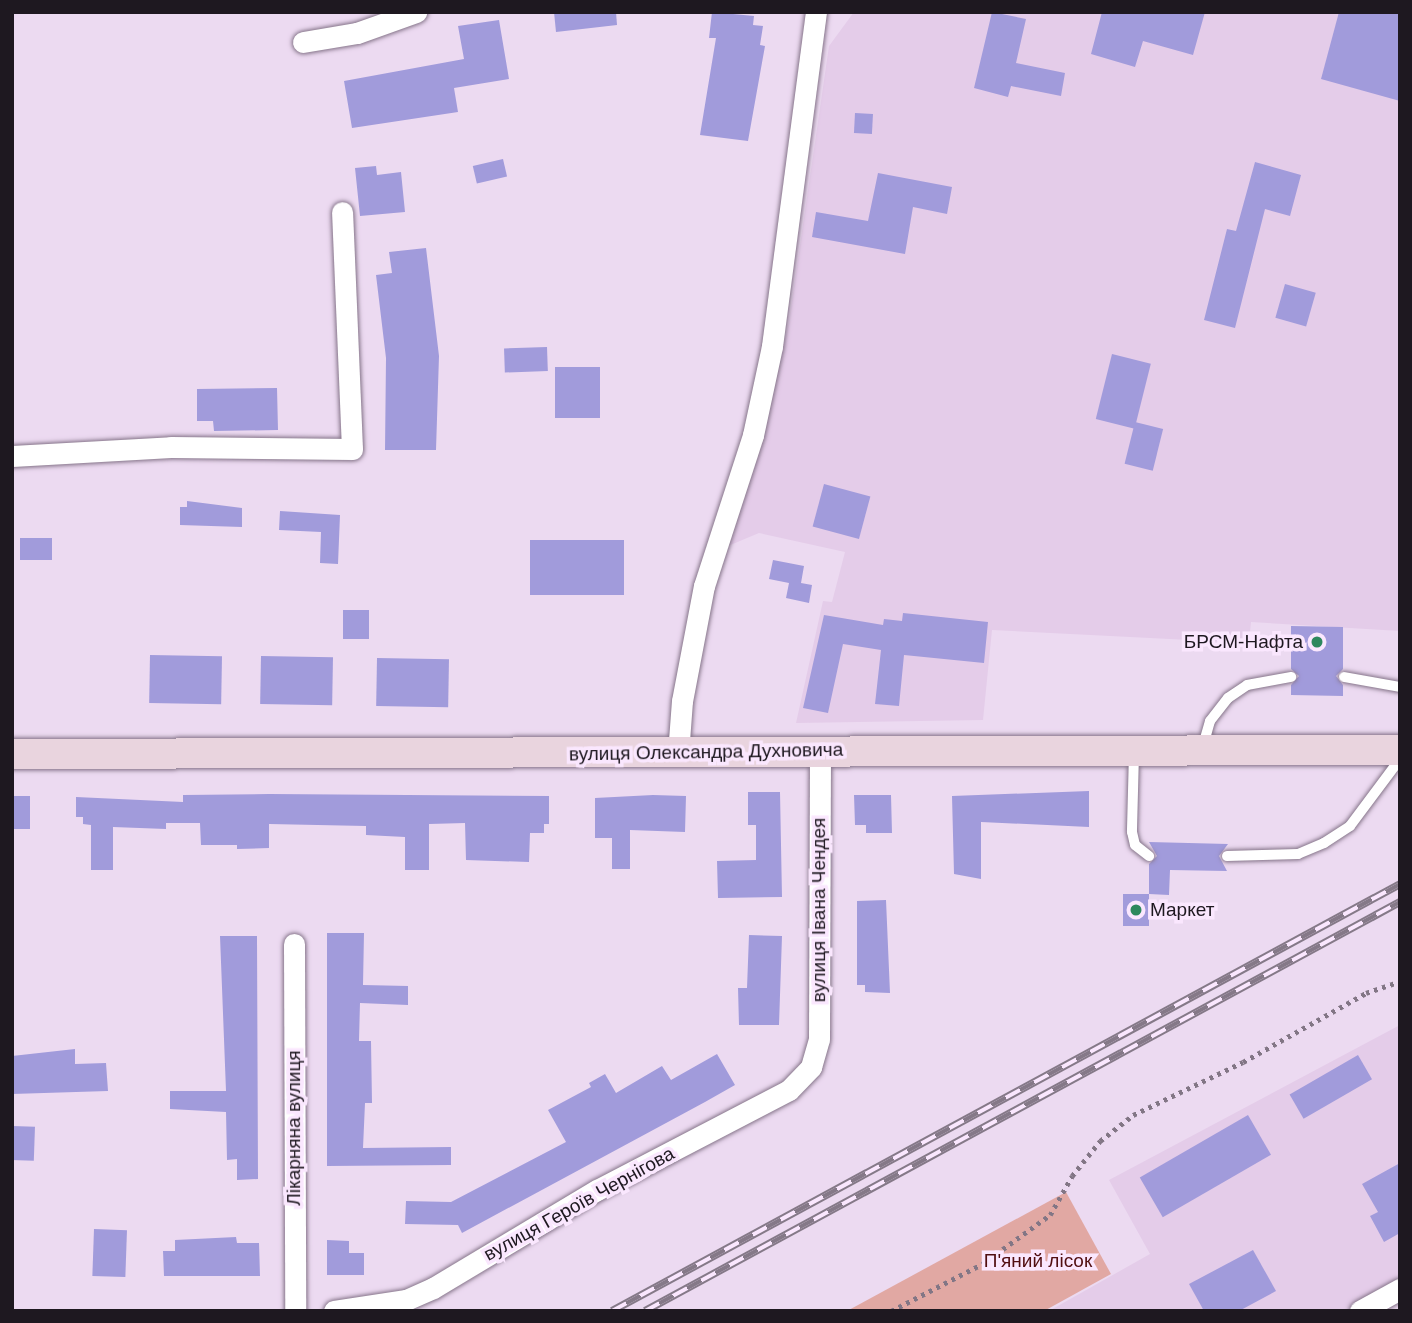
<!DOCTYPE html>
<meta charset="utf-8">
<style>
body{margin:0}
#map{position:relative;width:1412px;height:1323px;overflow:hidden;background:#ecdaf1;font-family:Arial,sans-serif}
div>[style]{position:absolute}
.built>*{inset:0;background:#e4cce9}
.green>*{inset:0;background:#e1a8a3}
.building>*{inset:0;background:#a19bdb;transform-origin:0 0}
.path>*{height:4.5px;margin-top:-2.25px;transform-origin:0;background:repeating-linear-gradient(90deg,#827685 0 3.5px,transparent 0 8.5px)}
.roads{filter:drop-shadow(0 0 2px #86758a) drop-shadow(0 0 2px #86758a)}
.lane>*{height:10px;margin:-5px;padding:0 5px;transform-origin:5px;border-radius:5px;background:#fff}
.street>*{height:21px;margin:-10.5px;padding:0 10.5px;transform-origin:10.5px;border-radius:10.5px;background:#fff}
.secondary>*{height:30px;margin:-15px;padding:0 15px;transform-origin:15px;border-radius:15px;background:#e9d4de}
.rail>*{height:8px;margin-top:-4px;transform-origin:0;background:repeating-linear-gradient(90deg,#fae7fe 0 16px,#857988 0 32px);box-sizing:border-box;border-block:2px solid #857988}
.dots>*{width:19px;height:19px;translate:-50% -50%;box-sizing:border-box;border:4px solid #fae7fe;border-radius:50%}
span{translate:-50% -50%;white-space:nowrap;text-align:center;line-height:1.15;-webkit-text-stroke:7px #fae7fe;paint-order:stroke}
.poi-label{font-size:19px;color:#1e1820}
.right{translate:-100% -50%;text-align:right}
.left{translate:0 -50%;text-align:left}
.street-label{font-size:19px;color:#1e1820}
.park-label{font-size:19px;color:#510e11}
.frame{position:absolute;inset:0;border:14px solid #1e1820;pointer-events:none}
</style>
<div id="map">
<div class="built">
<i style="clip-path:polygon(854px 12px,1400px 12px,1400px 631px,1251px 622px,1249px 643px,992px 630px,983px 720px,796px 723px,823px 601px,832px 602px,845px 552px,759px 533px,728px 546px,763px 441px,789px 321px,829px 46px)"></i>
<i style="clip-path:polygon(1400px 1025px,1400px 1280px,1345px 1311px,1049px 1311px,1150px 1254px,1109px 1180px)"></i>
</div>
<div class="green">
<i style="clip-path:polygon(1066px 1192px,1111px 1274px,1044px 1311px,847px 1311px)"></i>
</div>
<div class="building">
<i style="clip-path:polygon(554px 12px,616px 12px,617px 25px,556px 32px)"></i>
<i style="clip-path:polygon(712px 12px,754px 16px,753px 25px,763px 26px,760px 45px,765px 46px,748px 141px,700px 135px,716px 38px,709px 38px)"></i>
<i style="clip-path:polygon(992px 12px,1026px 19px,1016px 63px,1065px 73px,1061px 96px,1011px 86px,1008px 97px,974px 88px)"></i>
<i style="clip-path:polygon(1102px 12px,1205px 12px,1193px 55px,1143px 41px,1135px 67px,1091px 54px)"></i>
<i style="clip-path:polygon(1339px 12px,1400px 12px,1400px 101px,1321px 79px)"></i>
<i style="clip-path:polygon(499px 20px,509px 79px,454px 88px,458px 112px,352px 128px,344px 81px,464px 59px,458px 26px)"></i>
<i style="left:855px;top:113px;width:18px;height:20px;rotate:3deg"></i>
<i style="left:503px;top:159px;width:18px;height:31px;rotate:77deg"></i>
<i style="clip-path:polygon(1255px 162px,1301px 175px,1290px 216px,1265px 209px,1235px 328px,1204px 320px,1227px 229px,1236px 231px)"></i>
<i style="clip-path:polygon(376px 166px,377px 175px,401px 172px,405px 212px,360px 216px,355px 168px)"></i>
<i style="clip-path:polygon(878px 173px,952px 187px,947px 214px,913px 207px,905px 254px,812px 237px,816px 212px,868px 221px)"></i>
<i style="clip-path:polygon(426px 248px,439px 356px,436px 450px,385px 450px,386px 358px,376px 275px,392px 273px,389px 252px)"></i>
<i style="left:1285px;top:284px;width:32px;height:35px;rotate:16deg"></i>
<i style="left:547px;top:347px;width:24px;height:43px;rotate:88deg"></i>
<i style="left:1112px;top:354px;width:40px;height:67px;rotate:14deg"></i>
<i style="left:555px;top:367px;width:45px;height:51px"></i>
<i style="clip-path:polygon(277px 388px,278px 430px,214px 431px,213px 421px,197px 421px,197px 389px)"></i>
<i style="left:1135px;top:422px;width:29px;height:43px;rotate:14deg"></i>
<i style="left:824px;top:484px;width:48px;height:44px;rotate:15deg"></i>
<i style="clip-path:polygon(187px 501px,242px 508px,242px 527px,180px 525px,180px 507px,187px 507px)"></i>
<i style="clip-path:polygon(280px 511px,340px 515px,338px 564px,320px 563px,321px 532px,279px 530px)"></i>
<i style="left:20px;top:538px;width:32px;height:22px"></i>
<i style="left:530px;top:540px;width:94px;height:55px"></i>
<i style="clip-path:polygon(773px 560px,804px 566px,801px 583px,812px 585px,809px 603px,786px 598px,789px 583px,769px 579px)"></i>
<i style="left:343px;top:610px;width:26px;height:29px"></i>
<i style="clip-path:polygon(903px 613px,988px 622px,984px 663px,904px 655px,899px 706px,875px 704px,881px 650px,843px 644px,828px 713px,803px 708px,824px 615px,883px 625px,884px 619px,902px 621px)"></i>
<i style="clip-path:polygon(1291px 626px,1343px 627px,1343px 669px,1336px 676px,1343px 685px,1343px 696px,1291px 695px,1291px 685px,1299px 676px,1291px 669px)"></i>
<i style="left:150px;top:655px;width:72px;height:48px;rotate:1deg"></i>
<i style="left:261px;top:656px;width:72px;height:48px;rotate:1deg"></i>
<i style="left:377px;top:658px;width:72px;height:48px;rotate:1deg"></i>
<i style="clip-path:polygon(1089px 791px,1089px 827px,981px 822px,981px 879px,954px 874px,952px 796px)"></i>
<i style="clip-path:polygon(748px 792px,780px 792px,782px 897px,718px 898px,717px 861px,756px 860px,756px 825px,748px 825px)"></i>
<i style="clip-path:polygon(269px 794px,549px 796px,549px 824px,544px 824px,544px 833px,530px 833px,529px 862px,466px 860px,465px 823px,429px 824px,429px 870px,405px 870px,405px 837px,366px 835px,366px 826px,269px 824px,269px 848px,237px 849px,237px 845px,201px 845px,200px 823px,166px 823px,166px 829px,113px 827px,113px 870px,91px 870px,91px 825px,83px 824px,83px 817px,76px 817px,76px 797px,183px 802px,183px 795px)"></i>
<i style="clip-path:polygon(653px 795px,686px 796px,685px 832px,630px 830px,630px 869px,612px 869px,612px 838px,595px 838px,595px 798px)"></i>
<i style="clip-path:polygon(854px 795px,891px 795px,892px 833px,866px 833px,866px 825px,855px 825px)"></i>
<i style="left:12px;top:796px;width:18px;height:33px"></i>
<i style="clip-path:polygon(1149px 842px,1228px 844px,1219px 856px,1227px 871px,1170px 870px,1169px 895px,1149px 894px,1149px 864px,1157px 856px)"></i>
<i style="left:1123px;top:894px;width:26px;height:32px"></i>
<i style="clip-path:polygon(886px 900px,890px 993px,865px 992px,865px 985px,857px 985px,857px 901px)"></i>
<i style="clip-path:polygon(327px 933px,364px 933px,363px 985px,408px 986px,408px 1005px,360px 1003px,359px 1041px,371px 1041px,372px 1103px,365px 1103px,363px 1148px,451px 1147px,451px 1165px,327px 1166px)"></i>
<i style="clip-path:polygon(749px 935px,782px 936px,779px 1025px,739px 1025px,738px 988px,747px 988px)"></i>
<i style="clip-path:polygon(220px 936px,257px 936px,258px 1179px,237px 1180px,237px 1159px,227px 1160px,226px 1112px,170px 1109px,170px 1091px,226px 1091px)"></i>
<i style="clip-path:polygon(75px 1049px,75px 1064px,106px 1063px,108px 1091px,12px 1094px,12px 1056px)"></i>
<i style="clip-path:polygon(717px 1054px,735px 1085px,705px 1102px,462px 1233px,458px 1225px,405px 1224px,406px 1201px,451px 1202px,566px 1142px,548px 1110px,591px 1087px,589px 1083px,605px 1074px,616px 1093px,662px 1066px,671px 1080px)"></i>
<i style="left:1358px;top:1055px;width:28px;height:79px;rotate:60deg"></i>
<i style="left:1248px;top:1115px;width:46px;height:125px;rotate:60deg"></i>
<i style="left:12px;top:1126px;width:23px;height:34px;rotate:2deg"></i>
<i style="clip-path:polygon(1400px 1163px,1400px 1233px,1384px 1242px,1370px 1216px,1378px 1212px,1362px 1184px)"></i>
<i style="left:94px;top:1229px;width:33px;height:47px;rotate:2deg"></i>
<i style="clip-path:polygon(236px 1237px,237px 1243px,259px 1243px,260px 1276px,164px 1276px,163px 1251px,175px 1251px,175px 1240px)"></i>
<i style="clip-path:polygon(327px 1240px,349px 1241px,349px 1253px,364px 1253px,364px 1275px,327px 1275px)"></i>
<i style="clip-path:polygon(1253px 1250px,1276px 1291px,1239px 1311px,1204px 1311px,1189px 1284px)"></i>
</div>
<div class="path">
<i style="left:891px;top:1311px;width:102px;rotate:-27.3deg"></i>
<i style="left:982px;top:1264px;width:84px;rotate:-35.8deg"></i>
<i style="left:1050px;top:1215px;width:45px;rotate:-60.6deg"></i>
<i style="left:1072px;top:1176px;width:45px;rotate:-51.3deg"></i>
<i style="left:1100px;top:1141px;width:42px;rotate:-38.2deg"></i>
<i style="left:1133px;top:1115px;width:122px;rotate:-25.7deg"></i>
<i style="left:1243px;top:1062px;width:141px;rotate:-29.3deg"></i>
<i style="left:1366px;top:993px;width:36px;rotate:-19deg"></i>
</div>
<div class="roads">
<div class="lane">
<i style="left:1344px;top:677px;width:57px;rotate:10.1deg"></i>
<i style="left:1202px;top:749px;width:29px;rotate:-74deg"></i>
<i style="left:1210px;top:721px;width:29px;rotate:-52deg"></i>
<i style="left:1228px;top:698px;width:23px;rotate:-34deg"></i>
<i style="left:1247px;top:685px;width:45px;rotate:-10.3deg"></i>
<i style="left:1134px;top:753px;width:79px;rotate:91.5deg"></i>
<i style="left:1132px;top:832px;width:13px;rotate:77deg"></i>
<i style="left:1135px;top:845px;width:18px;rotate:38deg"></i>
<i style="left:1227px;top:856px;width:71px;rotate:-1.6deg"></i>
<i style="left:1298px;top:854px;width:28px;rotate:-23deg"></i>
<i style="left:1324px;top:843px;width:31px;rotate:-33deg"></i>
<i style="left:1350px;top:826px;width:84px;rotate:-53.3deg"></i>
</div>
<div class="street">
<i style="left:303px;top:42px;width:55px;rotate:-9.5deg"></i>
<i style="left:357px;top:33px;width:63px;rotate:-19.6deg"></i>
<i style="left:12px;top:456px;width:159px;rotate:-3.2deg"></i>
<i style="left:171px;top:447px;width:181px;rotate:0.6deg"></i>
<i style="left:352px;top:449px;width:237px;rotate:-92.4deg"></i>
<i style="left:678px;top:754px;width:53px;rotate:-85.7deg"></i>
<i style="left:682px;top:701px;width:117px;rotate:-79.2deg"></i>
<i style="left:704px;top:586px;width:159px;rotate:-72deg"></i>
<i style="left:753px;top:435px;width:91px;rotate:-77.9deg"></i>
<i style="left:772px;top:346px;width:337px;rotate:-82.5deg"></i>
<i style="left:294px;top:944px;width:367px;rotate:89.8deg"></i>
<i style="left:334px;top:1311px;width:73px;rotate:-8.7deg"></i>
<i style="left:406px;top:1300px;width:30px;rotate:-24deg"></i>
<i style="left:433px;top:1288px;width:191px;rotate:-30.9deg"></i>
<i style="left:597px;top:1190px;width:216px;rotate:-27.5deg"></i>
<i style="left:789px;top:1090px;width:32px;rotate:-46deg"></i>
<i style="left:811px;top:1067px;width:29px;rotate:-74deg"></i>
<i style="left:819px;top:1039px;width:288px;rotate:-89.8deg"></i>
<i style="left:1360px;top:1311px;width:46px;rotate:-28.8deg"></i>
</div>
<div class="secondary">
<i style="left:12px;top:754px;width:1388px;rotate:-0.17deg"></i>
</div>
</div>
<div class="rail">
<i style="left:612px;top:1311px;width:896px;rotate:-28.45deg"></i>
<i style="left:645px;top:1311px;width:859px;rotate:-28.45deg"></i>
</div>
<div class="dots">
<i style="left:1317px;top:642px;background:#2e885e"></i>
<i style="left:1136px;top:910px;background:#2e885e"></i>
</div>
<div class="poi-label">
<span class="right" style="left:1303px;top:642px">БРСМ-Нафта</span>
<span class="left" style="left:1150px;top:910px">Маркет</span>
</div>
<div class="street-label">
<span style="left:706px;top:752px;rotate:-1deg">вулиця Олександра Духновича</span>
<span style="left:819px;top:910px;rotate:-90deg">вулиця Івана Чендея</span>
<span style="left:294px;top:1128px;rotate:-90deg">Лікарняна вулиця</span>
<span style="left:579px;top:1204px;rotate:-29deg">вулиця Героїв Чернігова</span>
</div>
<div class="park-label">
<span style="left:1038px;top:1261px">П'яний лісок</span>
</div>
<div class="frame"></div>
</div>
